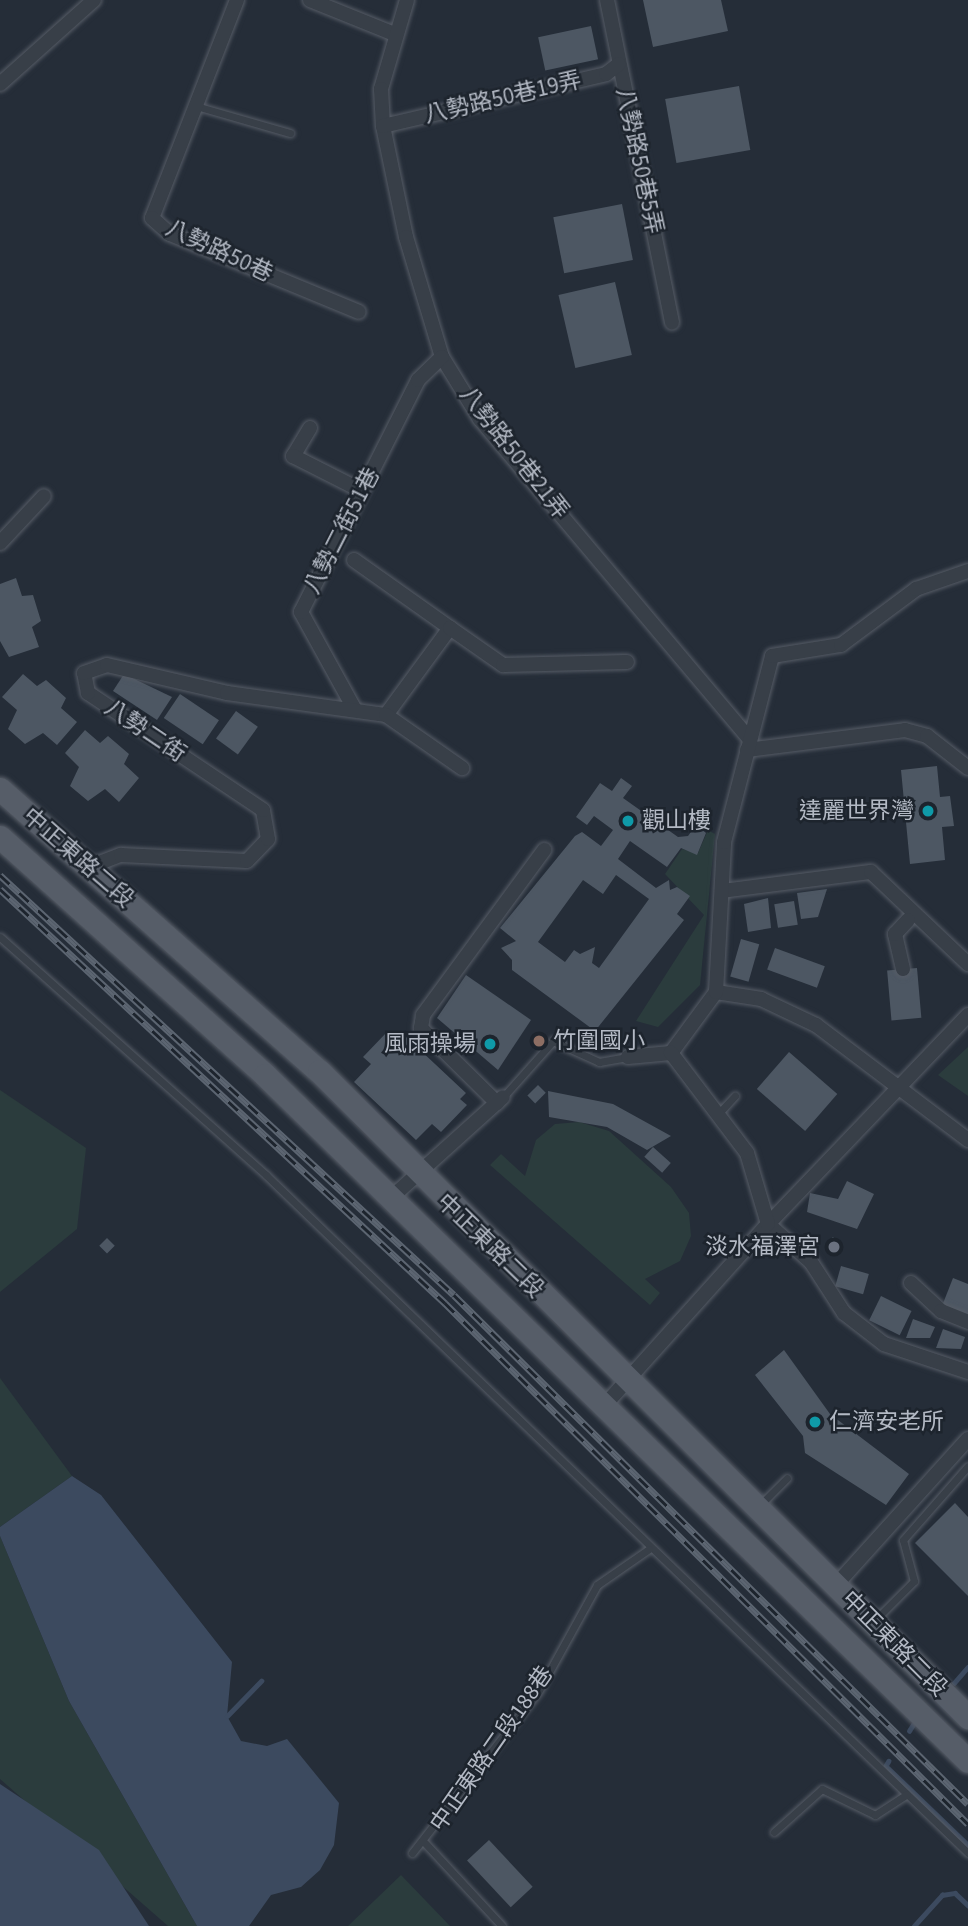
<!DOCTYPE html>
<meta charset="utf-8">
<style>
body{margin:0}
#map{position:relative;width:968px;height:1926px;overflow:hidden;background:#252d38;font-family:"Source Sans 3","Noto Sans TC",sans-serif}
div>[style]{position:absolute}
.green>*{inset:0;background:#2b3c3d}
.water>*{inset:0;background:#3c4a5f}
.stream>*{height:4.5px;margin:-2.25px;padding:0 2.25px;transform-origin:2.25px;border-radius:2.25px;background:#3c4a5f}
.building>*{inset:0;background:#4d5763;transform-origin:0 0}
.roads{filter:drop-shadow(0 0 2px #565c66) drop-shadow(0 0 2px #565c66)}
.lane>*{height:7px;margin:-3.5px;padding:0 3.5px;transform-origin:3.5px;border-radius:3.5px;background:#383f48}
.street>*{height:14px;margin:-7px;padding:0 7px;transform-origin:7px;border-radius:7px;background:#383f48}
.primary>*{height:23px;margin:-11.5px;padding:0 11.5px;transform-origin:11.5px;border-radius:11.5px;background:#565d68}
.rail>*{height:7px;margin-top:-3.5px;transform-origin:0;background:repeating-linear-gradient(90deg,#1d242d 0 13px,#5c6571 0 26px);box-sizing:border-box;border-block:2px solid #5c6571}
.dots>*{width:19px;height:19px;translate:-50% -50%;box-sizing:border-box;border:4px solid #1d242d;border-radius:50%}
span{translate:-50% -50%;white-space:nowrap;text-align:center;line-height:1.15;-webkit-text-stroke:5px #1d242d;paint-order:stroke}
.street-label{font-size:23px;color:#b3b9c4}
.poi-label{font-size:23px;color:#b3b9c4}
.right{translate:-100% -50%;text-align:right}
.left{translate:0 -50%;text-align:left}
</style>
<div id="map">
<div class="green">
<i style="clip-path:polygon(708px 830px,715px 834px,700px 985px,658px 1027px,636px 1021px,704px 915px,665px 874px,682px 849px,698px 853px)"></i>
<i style="clip-path:polygon(968px 1047px,968px 1096px,938px 1075px)"></i>
<i style="clip-path:polygon(0 1090px,86px 1148px,77px 1229px,0 1292px)"></i>
<i style="clip-path:polygon(579px 1122px,609px 1131px,671px 1187px,689px 1213px,691px 1236px,680px 1261px,645px 1279px,660px 1293px,650px 1305px,490px 1165px,501px 1154px,525px 1176px,536px 1140px,555px 1124px)"></i>
<i style="clip-path:polygon(0 1378px,72px 1476px,0 1527px)"></i>
<i style="clip-path:polygon(0 1536px,69px 1701px,197px 1926px,168px 1926px,0 1779px)"></i>
<i style="clip-path:polygon(401px 1875px,450px 1926px,348px 1926px)"></i>
</div>
<div class="water">
<i style="clip-path:polygon(72px 1476px,101px 1495px,232px 1662px,227px 1716px,241px 1741px,267px 1746px,287px 1739px,339px 1803px,334px 1845px,320px 1870px,301px 1887px,271px 1895px,249px 1926px,197px 1926px,69px 1701px,0 1536px,0 1527px)"></i>
<i style="clip-path:polygon(0 1784px,99px 1850px,149px 1926px,0 1926px)"></i>
</div>
<div class="stream">
<i style="left:954px;top:1683px;width:21px;rotate:-49deg"></i>
<i style="left:227px;top:1716px;width:49px;rotate:-45.8deg"></i>
<i style="left:909px;top:1731px;width:9px;rotate:-58deg"></i>
<i style="left:889px;top:1761px;width:6px;rotate:121deg"></i>
<i style="left:886px;top:1766px;width:114px;rotate:43.9deg"></i>
<i style="left:914px;top:1926px;width:42px;rotate:-47.9deg"></i>
<i style="left:942px;top:1895px;width:13px;rotate:-9deg"></i>
<i style="left:955px;top:1893px;width:18px;rotate:43deg"></i>
</div>
<div class="building">
<i style="clip-path:polygon(643px 0,721px 0,728px 31px,653px 47px)"></i>
<i style="left:591px;top:26px;width:34px;height:54px;rotate:78deg"></i>
<i style="left:739px;top:86px;width:65px;height:75px;rotate:80deg"></i>
<i style="left:622px;top:204px;width:57px;height:70px;rotate:79deg"></i>
<i style="left:615px;top:282px;width:75px;height:58px;rotate:77deg"></i>
<i style="clip-path:polygon(16px 578px,22px 596px,33px 595px,41px 621px,32px 627px,39px 647px,9px 657px,0 641px,0 584px)"></i>
<i style="clip-path:polygon(23px 674px,37px 686px,46px 680px,66px 698px,61px 708px,77px 722px,57px 745px,43px 733px,25px 744px,8px 729px,17px 710px,2px 697px)"></i>
<i style="clip-path:polygon(124px 674px,172px 697px,157px 720px,113px 691px)"></i>
<i style="left:180px;top:694px;width:47px;height:29px;rotate:34deg"></i>
<i style="left:236px;top:711px;width:27px;height:34px;rotate:36deg"></i>
<i style="clip-path:polygon(85px 730px,100px 743px,108px 736px,129px 754px,124px 764px,139px 778px,119px 802px,105px 789px,88px 801px,70px 786px,79px 767px,65px 753px)"></i>
<i style="clip-path:polygon(937px 766px,940px 797px,950px 796px,954px 826px,942px 827px,945px 860px,910px 864px,901px 770px)"></i>
<i style="clip-path:polygon(evenodd,621px 778px,632px 786px,623px 798px,678px 837px,688px 836px,696px 825px,706px 833px,697px 855px,681px 848px,667px 867px,630px 841px,618px 859px,656px 888px,669px 880px,670px 890px,677px 887px,690px 896px,677px 914px,684px 920px,595px 1031px,512px 970px,512px 960px,501px 948px,516px 941px,500px 928px,575px 836px,582px 832px,601px 846px,613px 830px,594px 816px,587px 825px,576px 817px,600px 783px,612px 791px,621px 778px,616px 875px,649px 899px,599px 968px,592px 963px,595px 947px,580px 954px,574px 950px,565px 962px,538px 942px,583px 880px,603px 894px,616px 875px)"></i>
<i style="clip-path:polygon(827px 889px,818px 917px,801px 919px,797px 893px)"></i>
<i style="clip-path:polygon(768px 898px,771px 928px,748px 932px,744px 904px)"></i>
<i style="left:794px;top:901px;width:24px;height:20px;rotate:81deg"></i>
<i style="left:741px;top:939px;width:19px;height:39px;rotate:16deg"></i>
<i style="left:775px;top:948px;width:53px;height:23px;rotate:20deg"></i>
<i style="left:917px;top:968px;width:50px;height:30px;rotate:85deg"></i>
<i style="clip-path:polygon(466px 975px,531px 1020px,498px 1070px,437px 1018px)"></i>
<i style="clip-path:polygon(386px 1033px,396px 1043px,404px 1035px,466px 1093px,460px 1099px,467px 1105px,441px 1132px,432px 1124px,416px 1140px,354px 1082px,371px 1064px,363px 1057px)"></i>
<i style="left:789px;top:1052px;width:64px;height:49px;rotate:41deg"></i>
<i style="left:538px;top:1085px;width:11px;height:15px;rotate:45deg"></i>
<i style="clip-path:polygon(548px 1091px,613px 1104px,671px 1136px,647px 1150px,607px 1127px,549px 1117px)"></i>
<i style="left:653px;top:1147px;width:24px;height:13px;rotate:42deg"></i>
<i style="clip-path:polygon(847px 1181px,874px 1194px,857px 1229px,807px 1212px,810px 1193px,838px 1199px)"></i>
<i style="clip-path:polygon(833px 1237px,840px 1243px,834px 1250px,826px 1243px)"></i>
<i style="left:107px;top:1238px;width:11px;height:11px;rotate:45deg"></i>
<i style="left:841px;top:1266px;width:29px;height:21px;rotate:16deg"></i>
<i style="clip-path:polygon(953px 1278px,968px 1284px,968px 1317px,942px 1306px)"></i>
<i style="left:881px;top:1296px;width:34px;height:27px;rotate:26deg"></i>
<i style="clip-path:polygon(913px 1319px,935px 1327px,930px 1338px,906px 1338px)"></i>
<i style="clip-path:polygon(943px 1329px,965px 1337px,961px 1349px,936px 1348px)"></i>
<i style="clip-path:polygon(784px 1350px,830px 1414px,909px 1474px,886px 1505px,805px 1453px,803px 1436px,755px 1375px)"></i>
<i style="clip-path:polygon(955px 1503px,968px 1517px,968px 1596px,915px 1543px)"></i>
<i style="left:489px;top:1840px;width:64px;height:30px;rotate:47deg"></i>
</div>
<div class="roads">
<div class="lane">
<i style="left:196px;top:106px;width:98px;rotate:16deg"></i>
<i style="left:0;top:937px;width:357px;rotate:41.8deg"></i>
<i style="left:266px;top:1175px;width:976px;rotate:44deg"></i>
<i style="left:504px;top:1096px;width:74px;rotate:-48.3deg"></i>
<i style="left:553px;top:1041px;width:51px;rotate:24.5deg"></i>
<i style="left:599px;top:1062px;width:29px;rotate:-10deg"></i>
<i style="left:718px;top:1114px;width:25px;rotate:-47deg"></i>
<i style="left:760px;top:1505px;width:38px;rotate:-45deg"></i>
<i style="left:875px;top:1620px;width:55px;rotate:-45deg"></i>
<i style="left:914px;top:1581px;width:42px;rotate:-105deg"></i>
<i style="left:903px;top:1540px;width:98px;rotate:-48.7deg"></i>
<i style="left:774px;top:1832px;width:64px;rotate:-41.9deg"></i>
<i style="left:822px;top:1789px;width:59px;rotate:26.1deg"></i>
<i style="left:875px;top:1815px;width:38px;rotate:-33deg"></i>
<i style="left:425px;top:1843px;width:113px;rotate:47.1deg"></i>
<i style="left:412px;top:1853px;width:204px;rotate:-52deg"></i>
<i style="left:538px;top:1692px;width:122px;rotate:-61.1deg"></i>
<i style="left:597px;top:1585px;width:63px;rotate:-34.7deg"></i>
</div>
<div class="street">
<i style="left:237px;top:0;width:234px;rotate:111.3deg"></i>
<i style="left:152px;top:218px;width:24px;rotate:42deg"></i>
<i style="left:170px;top:234px;width:204px;rotate:22.4deg"></i>
<i style="left:310px;top:0;width:91px;rotate:22deg"></i>
<i style="left:407px;top:0;width:93px;rotate:106.3deg"></i>
<i style="left:381px;top:89px;width:37px;rotate:87deg"></i>
<i style="left:383px;top:126px;width:113px;rotate:78.3deg"></i>
<i style="left:406px;top:237px;width:125px;rotate:73.3deg"></i>
<i style="left:442px;top:357px;width:73px;rotate:58.5deg"></i>
<i style="left:480px;top:419px;width:417px;rotate:49.9deg"></i>
<i style="left:607px;top:0;width:329px;rotate:78.6deg"></i>
<i style="left:0;top:84px;width:126px;rotate:-41.8deg"></i>
<i style="left:383px;top:126px;width:229px;rotate:-13.1deg"></i>
<i style="left:606px;top:74px;width:16px;rotate:-38deg"></i>
<i style="left:310px;top:428px;width:33px;rotate:121deg"></i>
<i style="left:293px;top:456px;width:77px;rotate:26.9deg"></i>
<i style="left:0;top:543px;width:64px;rotate:-46.9deg"></i>
<i style="left:354px;top:560px;width:118px;rotate:35.3deg"></i>
<i style="left:355px;top:710px;width:112px;rotate:-118.9deg"></i>
<i style="left:301px;top:612px;width:260px;rotate:-63.2deg"></i>
<i style="left:418px;top:380px;width:33px;rotate:-44deg"></i>
<i style="left:386px;top:715px;width:108px;rotate:-53.7deg"></i>
<i style="left:450px;top:628px;width:65px;rotate:34.9deg"></i>
<i style="left:503px;top:665px;width:124px;rotate:-1.4deg"></i>
<i style="left:747px;top:750px;width:159px;rotate:-7.2deg"></i>
<i style="left:905px;top:730px;width:23px;rotate:15deg"></i>
<i style="left:927px;top:736px;width:52px;rotate:38deg"></i>
<i style="left:89px;top:867px;width:34px;rotate:-21deg"></i>
<i style="left:121px;top:855px;width:126px;rotate:2.7deg"></i>
<i style="left:247px;top:861px;width:30px;rotate:-46deg"></i>
<i style="left:268px;top:839px;width:29px;rotate:-100deg"></i>
<i style="left:263px;top:810px;width:211px;rotate:-146.2deg"></i>
<i style="left:88px;top:693px;width:20px;rotate:-101deg"></i>
<i style="left:84px;top:673px;width:24px;rotate:-19deg"></i>
<i style="left:107px;top:665px;width:123px;rotate:13.1deg"></i>
<i style="left:227px;top:693px;width:161px;rotate:7.9deg"></i>
<i style="left:386px;top:715px;width:93px;rotate:34.9deg"></i>
<i style="left:722px;top:891px;width:150px;rotate:-7.3deg"></i>
<i style="left:871px;top:872px;width:134px;rotate:43.5deg"></i>
<i style="left:903px;top:969px;width:36px;rotate:-103deg"></i>
<i style="left:895px;top:934px;width:19px;rotate:-47deg"></i>
<i style="left:716px;top:992px;width:46px;rotate:8.8deg"></i>
<i style="left:761px;top:999px;width:61px;rotate:25.3deg"></i>
<i style="left:816px;top:1025px;width:191px;rotate:37.1deg"></i>
<i style="left:968px;top:1015px;width:289px;rotate:133.7deg"></i>
<i style="left:768px;top:1224px;width:57px;rotate:41.5deg"></i>
<i style="left:811px;top:1262px;width:61px;rotate:57.1deg"></i>
<i style="left:844px;top:1313px;width:51px;rotate:37.8deg"></i>
<i style="left:884px;top:1344px;width:89px;rotate:18.4deg"></i>
<i style="left:628px;top:1057px;width:43px;rotate:-5.3deg"></i>
<i style="left:671px;top:1053px;width:76px;rotate:-53.6deg"></i>
<i style="left:716px;top:992px;width:150px;rotate:-86.9deg"></i>
<i style="left:724px;top:842px;width:192px;rotate:-75.5deg"></i>
<i style="left:772px;top:656px;width:70px;rotate:-9.1deg"></i>
<i style="left:841px;top:645px;width:94px;rotate:-36.7deg"></i>
<i style="left:916px;top:589px;width:55px;rotate:-19.1deg"></i>
<i style="left:497px;top:1103px;width:107px;rotate:-135.4deg"></i>
<i style="left:421px;top:1028px;width:13px;rotate:-81deg"></i>
<i style="left:423px;top:1015px;width:205px;rotate:-53.7deg"></i>
<i style="left:392px;top:1197px;width:149px;rotate:-42deg"></i>
<i style="left:911px;top:1283px;width:41px;rotate:43deg"></i>
<i style="left:941px;top:1311px;width:29px;rotate:22deg"></i>
<i style="left:604px;top:1406px;width:245px;rotate:-48deg"></i>
<i style="left:768px;top:1224px;width:74px;rotate:-106.5deg"></i>
<i style="left:747px;top:1153px;width:126px;rotate:-127.2deg"></i>
<i style="left:835px;top:1586px;width:198px;rotate:-47.9deg"></i>
</div>
<div class="primary">
<i style="left:0;top:789px;width:426px;rotate:41.5deg"></i>
<i style="left:319px;top:1071px;width:916px;rotate:44.87deg"></i>
<i style="left:0;top:837px;width:356px;rotate:41.9deg"></i>
<i style="left:265px;top:1075px;width:982px;rotate:44.3deg"></i>
</div>
</div>
<div class="rail">
<i style="left:0;top:875px;width:618px;rotate:42.77deg"></i>
<i style="left:454px;top:1295px;width:723px;rotate:44.72deg"></i>
<i style="left:0;top:889px;width:608px;rotate:42.93deg"></i>
<i style="left:445px;top:1303px;width:738px;rotate:44.89deg"></i>
</div>
<div class="dots">
<i style="left:928px;top:811px;background:#0f9aa8"></i>
<i style="left:628px;top:821px;background:#0f9aa8"></i>
<i style="left:539px;top:1041px;background:#8d6e63"></i>
<i style="left:490px;top:1044px;background:#0f9aa8"></i>
<i style="left:834px;top:1247px;background:#6b7280"></i>
<i style="left:815px;top:1422px;background:#0f9aa8"></i>
</div>
<div class="street-label">
<span style="left:503px;top:98px;rotate:-13deg">八勢路50巷19弄</span>
<span style="left:639px;top:161px;rotate:78deg">八勢路50巷5弄</span>
<span style="left:219px;top:251px;rotate:25deg">八勢路50巷</span>
<span style="left:514px;top:453px;rotate:52deg">八勢路50巷21弄</span>
<span style="left:342px;top:531px;rotate:-63deg">八勢二街51巷</span>
<span style="left:145px;top:731px;rotate:34deg">八勢二街</span>
<span style="left:78px;top:858px;rotate:41deg">中正東路二段</span>
<span style="left:490px;top:1246px;rotate:44deg">中正東路二段</span>
<span style="left:894px;top:1644px;rotate:45deg">中正東路二段</span>
<span style="left:492px;top:1749px;rotate:-55deg">中正東路二段188巷</span>
</div>
<div class="poi-label">
<span class="right" style="left:914px;top:811px">達麗世界灣</span>
<span class="left" style="left:642px;top:821px">觀山樓</span>
<span class="left" style="left:553px;top:1041px">竹圍國小</span>
<span class="right" style="left:476px;top:1044px">風雨操場</span>
<span class="right" style="left:820px;top:1247px">淡水福澤宮</span>
<span class="left" style="left:829px;top:1422px">仁濟安老所</span>
</div>
</div>
